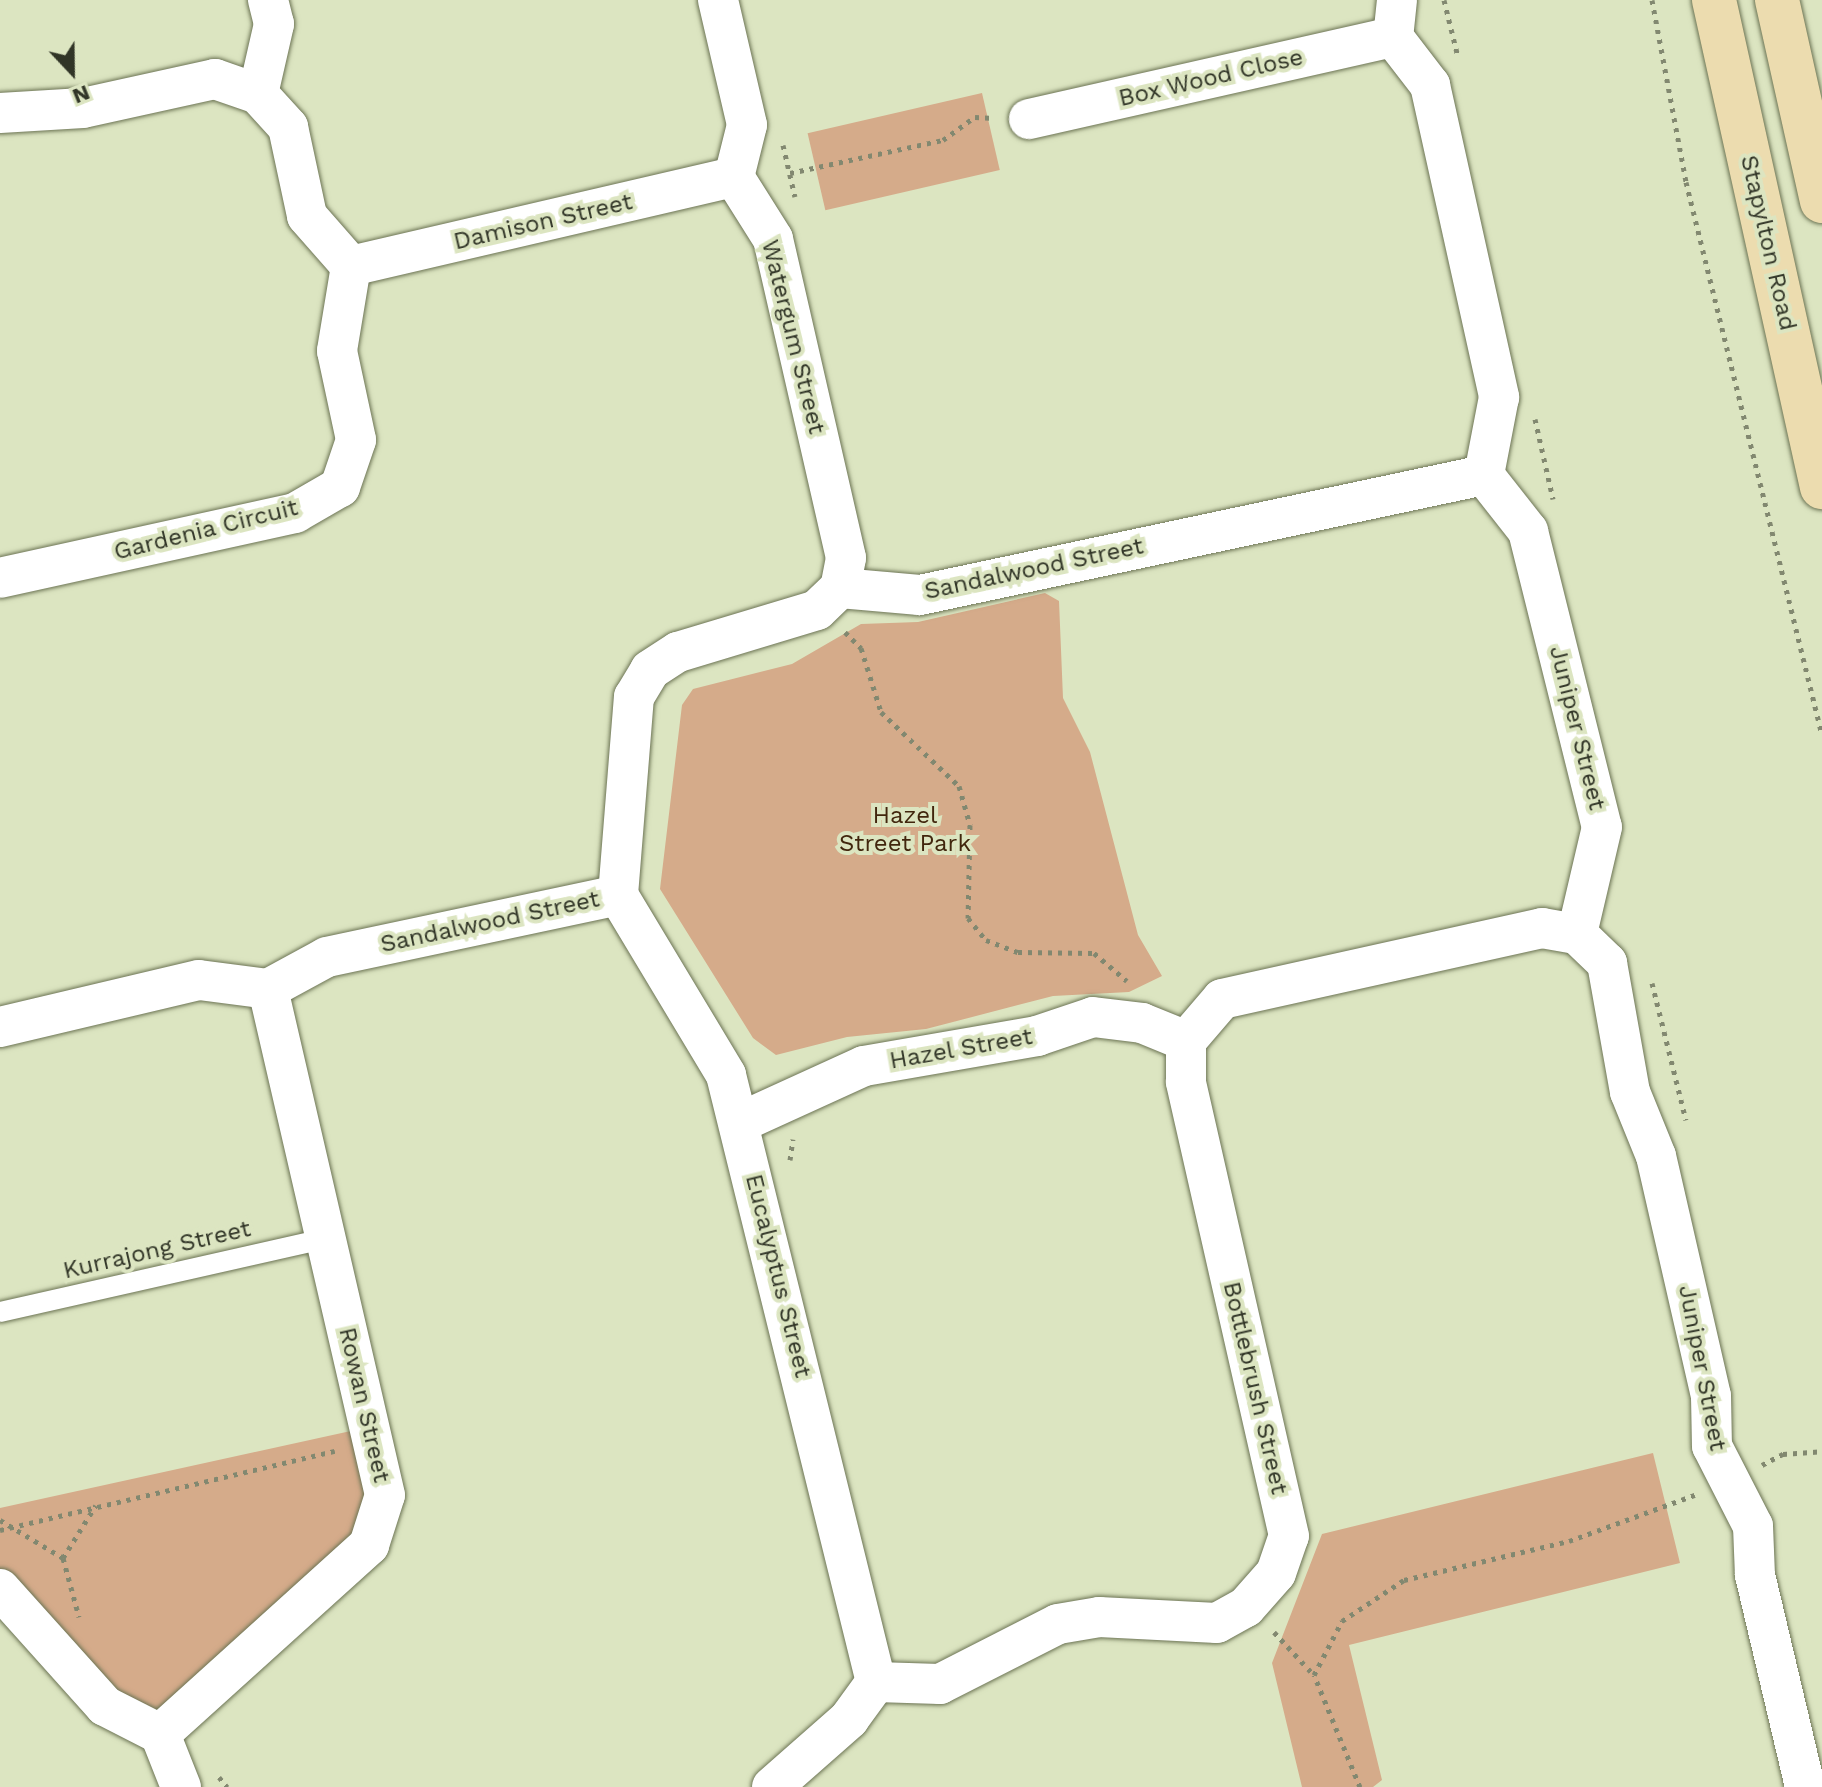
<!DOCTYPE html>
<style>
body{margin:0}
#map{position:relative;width:1822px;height:1787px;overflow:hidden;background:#dce5c1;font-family:"Work Sans",sans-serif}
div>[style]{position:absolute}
.green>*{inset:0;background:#d5ab8a;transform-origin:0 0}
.path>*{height:5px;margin-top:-2.5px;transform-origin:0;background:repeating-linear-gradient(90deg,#828870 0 4px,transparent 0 10px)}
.roads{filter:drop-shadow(0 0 2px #6c7454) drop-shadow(0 0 2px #6c7454)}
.service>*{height:20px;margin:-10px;padding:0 10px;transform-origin:10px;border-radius:10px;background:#fff}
.minor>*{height:40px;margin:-20px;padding:0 20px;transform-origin:20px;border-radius:20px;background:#fff}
.primary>*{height:44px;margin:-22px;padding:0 22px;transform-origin:22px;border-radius:22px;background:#ecdcaf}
span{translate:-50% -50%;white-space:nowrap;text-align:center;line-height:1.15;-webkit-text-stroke:8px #dce5c1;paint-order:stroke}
.street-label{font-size:24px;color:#313527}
.park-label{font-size:24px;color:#41260d}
.north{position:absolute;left:32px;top:32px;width:80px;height:80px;-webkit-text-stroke:6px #dce5c1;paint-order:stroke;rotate:158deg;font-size:22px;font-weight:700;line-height:32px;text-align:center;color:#313527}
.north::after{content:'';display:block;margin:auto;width:28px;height:36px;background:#313527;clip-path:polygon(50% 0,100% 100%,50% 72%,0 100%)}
</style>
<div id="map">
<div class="green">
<i style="left:982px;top:93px;width:79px;height:179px;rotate:77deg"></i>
<i style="clip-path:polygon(1045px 593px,1059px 601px,1063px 698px,1090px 752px,1138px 935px,1162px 976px,1129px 992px,1053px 996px,926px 1029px,847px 1037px,776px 1055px,753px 1038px,660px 889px,682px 705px,693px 689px,792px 664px,861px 624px,918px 622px)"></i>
<i style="clip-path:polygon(369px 1427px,369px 1545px,160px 1734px,0 1589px,0 1508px)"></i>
<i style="clip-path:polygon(1653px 1453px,1680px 1563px,1349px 1645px,1382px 1780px,1373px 1787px,1302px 1787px,1272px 1663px,1322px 1534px)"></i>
</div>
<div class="path">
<i style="left:1444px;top:0;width:55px;rotate:76.2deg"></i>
<i style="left:1652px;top:0;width:185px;rotate:79.4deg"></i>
<i style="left:1686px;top:182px;width:569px;rotate:76.18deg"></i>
<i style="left:783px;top:145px;width:53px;rotate:77deg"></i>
<i style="left:790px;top:173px;width:157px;rotate:-12.2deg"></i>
<i style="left:943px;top:140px;width:39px;rotate:-36deg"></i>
<i style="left:975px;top:117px;width:19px;rotate:3deg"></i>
<i style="left:1535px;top:419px;width:82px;rotate:77.3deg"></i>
<i style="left:845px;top:632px;width:23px;rotate:45deg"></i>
<i style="left:861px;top:648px;width:67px;rotate:72.6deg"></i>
<i style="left:881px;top:712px;width:108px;rotate:43.5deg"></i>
<i style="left:959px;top:786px;width:41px;rotate:74.2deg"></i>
<i style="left:970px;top:825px;width:93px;rotate:91.2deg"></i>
<i style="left:968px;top:918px;width:28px;rotate:51deg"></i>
<i style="left:986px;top:940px;width:34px;rotate:21deg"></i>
<i style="left:1018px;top:952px;width:76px;rotate:0.8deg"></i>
<i style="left:1094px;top:953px;width:43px;rotate:40.3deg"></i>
<i style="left:1652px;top:983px;width:141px;rotate:76.1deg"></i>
<i style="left:790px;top:1160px;width:21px;rotate:-82deg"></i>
<i style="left:1762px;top:1465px;width:24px;rotate:-28deg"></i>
<i style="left:1783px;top:1454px;width:39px;rotate:-4deg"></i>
<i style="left:0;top:1520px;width:74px;rotate:31.1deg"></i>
<i style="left:63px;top:1558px;width:61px;rotate:74.8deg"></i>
<i style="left:0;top:1530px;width:344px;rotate:-13.3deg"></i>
<i style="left:63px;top:1558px;width:62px;rotate:-58.1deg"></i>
<i style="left:1274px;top:1632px;width:59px;rotate:47.1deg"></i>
<i style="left:219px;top:1777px;width:13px;rotate:51deg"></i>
<i style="left:1360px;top:1787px;width:121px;rotate:-112.3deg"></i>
<i style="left:1314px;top:1675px;width:61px;rotate:-62.6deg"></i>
<i style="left:1342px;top:1621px;width:74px;rotate:-33.5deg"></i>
<i style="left:1404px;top:1580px;width:170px;rotate:-13.3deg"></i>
<i style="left:1569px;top:1541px;width:134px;rotate:-20.1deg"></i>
</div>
<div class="roads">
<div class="service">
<i style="left:0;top:1312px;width:333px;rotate:-12.7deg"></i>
</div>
<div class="minor">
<i style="left:718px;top:0;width:128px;rotate:76.9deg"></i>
<i style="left:747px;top:125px;width:54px;rotate:104deg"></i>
<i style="left:734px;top:177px;width:73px;rotate:57.8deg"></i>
<i style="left:773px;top:239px;width:327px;rotate:77.1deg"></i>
<i style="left:846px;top:558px;width:31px;rotate:101deg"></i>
<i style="left:1397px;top:0;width:37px;rotate:96deg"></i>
<i style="left:1393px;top:37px;width:61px;rotate:52.4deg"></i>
<i style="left:1430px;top:85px;width:320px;rotate:77.5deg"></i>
<i style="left:1499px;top:397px;width:79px;rotate:100.9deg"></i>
<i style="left:1484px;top:475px;width:71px;rotate:51.8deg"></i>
<i style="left:1528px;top:531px;width:305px;rotate:76deg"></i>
<i style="left:1602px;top:827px;width:110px;rotate:103.2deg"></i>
<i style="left:1577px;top:934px;width:42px;rotate:44deg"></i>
<i style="left:1607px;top:963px;width:131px;rotate:79.9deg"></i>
<i style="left:1630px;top:1092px;width:69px;rotate:67.9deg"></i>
<i style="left:1656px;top:1156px;width:246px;rotate:77.1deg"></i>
<i style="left:1711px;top:1396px;width:50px;rotate:88.9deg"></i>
<i style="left:1712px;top:1446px;width:90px;rotate:62.9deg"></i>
<i style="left:1753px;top:1526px;width:49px;rotate:87.7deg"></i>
<i style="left:1755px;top:1575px;width:218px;rotate:76.7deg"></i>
<i style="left:258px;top:94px;width:72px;rotate:-77.1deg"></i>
<i style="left:274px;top:24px;width:25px;rotate:-104deg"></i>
<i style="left:0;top:113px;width:83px;rotate:-3.4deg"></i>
<i style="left:83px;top:108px;width:135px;rotate:-12.4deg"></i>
<i style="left:215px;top:79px;width:46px;rotate:19.2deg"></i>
<i style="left:258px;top:94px;width:45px;rotate:47.7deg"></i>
<i style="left:288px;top:127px;width:91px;rotate:77.9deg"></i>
<i style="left:307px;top:216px;width:67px;rotate:48.7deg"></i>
<i style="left:351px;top:266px;width:86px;rotate:99.4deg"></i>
<i style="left:337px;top:351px;width:91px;rotate:77.9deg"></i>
<i style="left:356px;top:440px;width:50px;rotate:108.8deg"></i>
<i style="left:340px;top:487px;width:52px;rotate:150deg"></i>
<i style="left:295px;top:513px;width:302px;rotate:167.6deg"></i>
<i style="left:1029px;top:119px;width:373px;rotate:-12.7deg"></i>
<i style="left:351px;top:266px;width:393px;rotate:-13.1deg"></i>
<i style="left:618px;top:895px;width:199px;rotate:-85.4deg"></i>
<i style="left:634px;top:697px;width:31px;rotate:-59deg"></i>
<i style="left:650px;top:670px;width:33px;rotate:-33deg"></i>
<i style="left:678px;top:652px;width:145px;rotate:-16.8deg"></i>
<i style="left:817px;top:610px;width:32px;rotate:-44deg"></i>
<i style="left:840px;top:588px;width:80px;rotate:5deg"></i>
<i style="left:920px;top:595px;width:577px;rotate:-12.01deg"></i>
<i style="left:618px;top:895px;width:210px;rotate:59deg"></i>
<i style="left:726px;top:1075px;width:625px;rotate:76.12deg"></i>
<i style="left:0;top:1027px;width:204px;rotate:-13.3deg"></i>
<i style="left:199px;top:980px;width:70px;rotate:7.4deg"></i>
<i style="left:268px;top:989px;width:67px;rotate:-28.5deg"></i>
<i style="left:327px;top:957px;width:298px;rotate:-12deg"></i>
<i style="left:741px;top:1122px;width:135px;rotate:-24.5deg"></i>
<i style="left:864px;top:1066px;width:176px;rotate:-9.8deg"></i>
<i style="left:1037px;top:1036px;width:59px;rotate:-18.7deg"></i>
<i style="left:1093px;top:1017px;width:49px;rotate:7deg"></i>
<i style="left:1142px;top:1023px;width:48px;rotate:22.2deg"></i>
<i style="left:0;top:1589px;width:157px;rotate:48.1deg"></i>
<i style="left:105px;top:1706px;width:62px;rotate:27deg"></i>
<i style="left:160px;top:1734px;width:57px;rotate:68.4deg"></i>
<i style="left:160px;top:1734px;width:282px;rotate:-42.1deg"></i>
<i style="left:369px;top:1545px;width:52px;rotate:-72.3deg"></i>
<i style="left:385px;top:1495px;width:519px;rotate:-103.02deg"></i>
<i style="left:772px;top:1787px;width:103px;rotate:-41.4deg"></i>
<i style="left:849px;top:1719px;width:46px;rotate:-53.9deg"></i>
<i style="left:876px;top:1682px;width:64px;rotate:1.8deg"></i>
<i style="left:940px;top:1684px;width:132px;rotate:-27deg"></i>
<i style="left:1058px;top:1624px;width:42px;rotate:-9.7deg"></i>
<i style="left:1099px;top:1617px;width:118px;rotate:2.9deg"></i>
<i style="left:1217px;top:1623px;width:33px;rotate:-29deg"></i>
<i style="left:1246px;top:1607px;width:45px;rotate:-48.6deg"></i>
<i style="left:1276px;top:1573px;width:39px;rotate:-71deg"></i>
<i style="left:1289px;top:1536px;width:466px;rotate:-102.8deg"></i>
<i style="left:1186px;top:1082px;width:41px;rotate:-90deg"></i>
<i style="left:1186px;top:1041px;width:55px;rotate:-49.4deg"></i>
<i style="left:1222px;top:999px;width:328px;rotate:-12.5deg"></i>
<i style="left:1542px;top:928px;width:36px;rotate:10deg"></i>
</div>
<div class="primary">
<i style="left:1714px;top:0;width:499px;rotate:77.5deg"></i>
<i style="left:1777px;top:0;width:206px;rotate:77.4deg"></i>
</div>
</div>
<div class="street-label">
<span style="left:1211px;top:78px;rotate:-13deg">Box Wood Close</span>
<span style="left:543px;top:222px;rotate:-13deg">Damison Street</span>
<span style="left:1768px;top:243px;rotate:77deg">Stapylton Road</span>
<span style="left:793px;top:337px;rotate:76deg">Watergum Street</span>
<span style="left:206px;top:530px;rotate:-14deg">Gardenia Circuit</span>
<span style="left:1034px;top:569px;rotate:-12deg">Sandalwood Street</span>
<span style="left:1577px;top:728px;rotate:76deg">Juniper Street</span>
<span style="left:490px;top:922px;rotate:-12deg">Sandalwood Street</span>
<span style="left:961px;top:1049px;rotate:-10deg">Hazel Street</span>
<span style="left:157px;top:1250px;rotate:-13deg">Kurrajong Street</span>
<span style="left:778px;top:1276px;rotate:76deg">Eucalyptus Street</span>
<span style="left:1702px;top:1368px;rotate:79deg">Juniper Street</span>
<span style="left:1255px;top:1388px;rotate:77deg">Bottlebrush Street</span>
<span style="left:364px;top:1405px;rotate:77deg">Rowan Street</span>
</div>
<div class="park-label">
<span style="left:905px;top:830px">Hazel<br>Street Park</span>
</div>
<div class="north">N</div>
</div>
